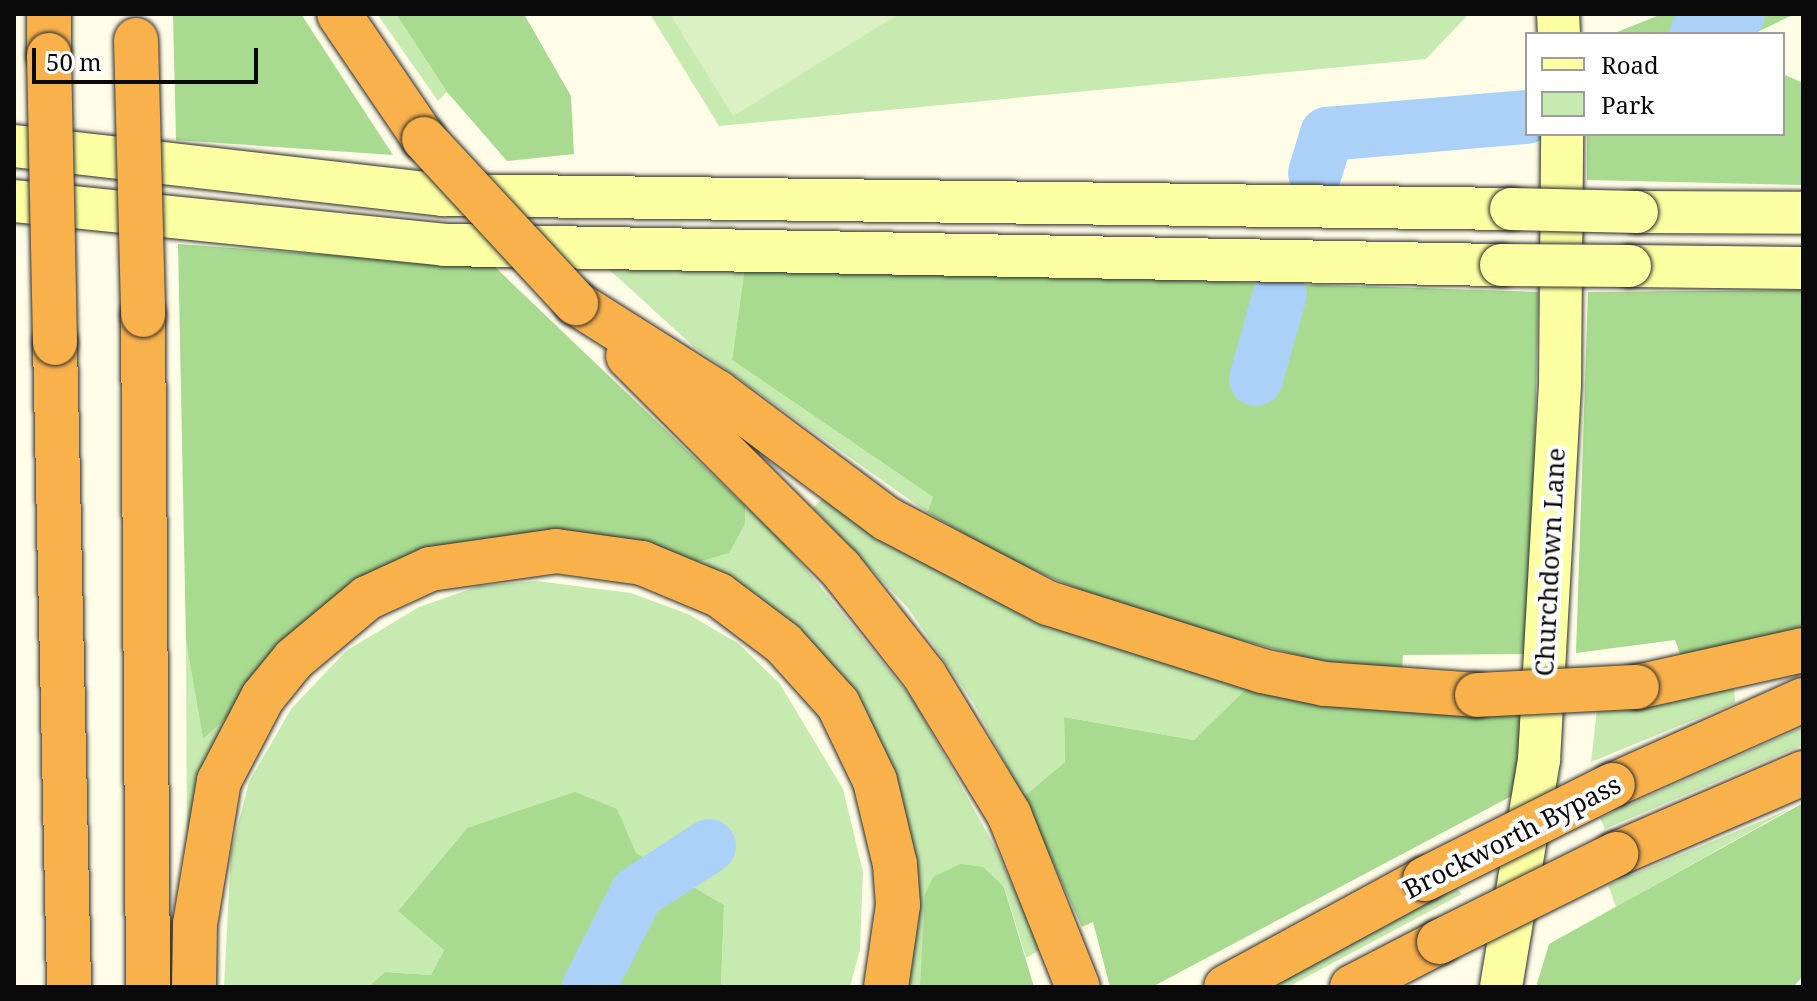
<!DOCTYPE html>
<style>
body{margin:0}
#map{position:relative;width:1817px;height:1001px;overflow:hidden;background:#fffde8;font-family:"Noto Serif",serif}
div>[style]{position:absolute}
.green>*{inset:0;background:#c7eab1}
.forest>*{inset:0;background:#a8db90}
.pitch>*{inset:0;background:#dbf1c3}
.river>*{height:54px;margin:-27px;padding:0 27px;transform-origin:27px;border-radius:27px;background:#abd1f8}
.roads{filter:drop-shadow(0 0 2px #2c2c2c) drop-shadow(0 0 2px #2c2c2c)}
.secondary>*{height:42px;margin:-21px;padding:0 21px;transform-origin:21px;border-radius:21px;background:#fdffa3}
.highway>*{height:44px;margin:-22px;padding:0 22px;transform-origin:22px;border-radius:22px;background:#f9b14c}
.bridges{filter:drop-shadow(0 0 2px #2c2c2c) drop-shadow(0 0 2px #2c2c2c)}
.secondary-bridge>*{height:42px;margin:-21px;padding:0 21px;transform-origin:21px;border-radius:21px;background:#fdffa3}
.highway-bridge>*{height:44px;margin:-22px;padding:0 22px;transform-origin:22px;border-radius:22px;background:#f9b14c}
span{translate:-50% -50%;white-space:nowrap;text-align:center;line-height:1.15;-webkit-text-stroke:8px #fff;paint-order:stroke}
.street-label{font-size:26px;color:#0a0a0a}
.frame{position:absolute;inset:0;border:16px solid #0a0a0a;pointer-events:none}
.legend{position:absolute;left:1525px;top:32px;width:260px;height:104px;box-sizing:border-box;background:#fff;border:2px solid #9d9d9d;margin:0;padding:10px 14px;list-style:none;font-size:24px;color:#0a0a0a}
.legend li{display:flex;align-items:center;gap:16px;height:40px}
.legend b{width:40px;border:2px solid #9d9d9d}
.scale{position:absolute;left:32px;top:48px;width:226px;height:36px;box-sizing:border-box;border:4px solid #0a0a0a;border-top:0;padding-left:10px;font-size:24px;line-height:28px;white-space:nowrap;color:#0a0a0a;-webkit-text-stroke:6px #fff;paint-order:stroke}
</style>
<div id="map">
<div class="green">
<i style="clip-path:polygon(377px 14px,396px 14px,447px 92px,438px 101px)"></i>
<i style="clip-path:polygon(650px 14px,1469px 14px,1426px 59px,719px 126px)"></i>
<i style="clip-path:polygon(601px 262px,745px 266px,732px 360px,933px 497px,927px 512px,694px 347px)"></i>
<i style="clip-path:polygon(826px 495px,1250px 685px,1194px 740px,1064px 717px,1065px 762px,1023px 797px,974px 704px,908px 608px,813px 508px)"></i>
<i style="clip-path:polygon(745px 506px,786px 545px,914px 701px,997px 851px,1041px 949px,1026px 958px,1004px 886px,920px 987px,899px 987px,899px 810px,691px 564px,745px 524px)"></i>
<i style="clip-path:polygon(536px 581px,631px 593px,688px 614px,739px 644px,780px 684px,843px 789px,863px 872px,860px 949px,850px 987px,721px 987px,724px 905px,635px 853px,616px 809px,467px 828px,399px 910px,444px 950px,431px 975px,385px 972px,368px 987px,224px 987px,231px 852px,249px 782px,291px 709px,346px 651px,419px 607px,479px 586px)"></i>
<i style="clip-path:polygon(186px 641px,203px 738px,239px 706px,187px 867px)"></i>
<i style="clip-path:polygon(1734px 682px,1735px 703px,1591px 762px,1597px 709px)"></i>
<i style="clip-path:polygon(1803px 727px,1803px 745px,1605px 829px,1600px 818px)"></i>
<i style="clip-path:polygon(1790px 809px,1616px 907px,1608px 885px)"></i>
<i style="clip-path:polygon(1455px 887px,1462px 894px,1288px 987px,1266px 987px)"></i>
</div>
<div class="forest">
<i style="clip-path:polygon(173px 14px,301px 14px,393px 155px,176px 140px)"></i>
<i style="clip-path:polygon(396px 14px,524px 14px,571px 96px,574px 154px,507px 161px,447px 92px)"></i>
<i style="clip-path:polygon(1662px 14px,1795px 14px,1753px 34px,1612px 34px)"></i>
<i style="clip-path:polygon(1783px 74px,1803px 83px,1803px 185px,1587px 180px,1587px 134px,1783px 134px)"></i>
<i style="clip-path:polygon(178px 244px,495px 267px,745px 506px,745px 524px,729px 553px,691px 564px,543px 534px,474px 541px,239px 706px,203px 739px,186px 641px)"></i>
<i style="clip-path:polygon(745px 266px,1538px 292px,1531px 654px,1403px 655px,1402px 672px,1317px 660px,1129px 611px,1003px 557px,927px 512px,933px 497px,732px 360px)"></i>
<i style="clip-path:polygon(1803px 290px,1803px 627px,1682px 659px,1675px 640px,1576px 653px,1588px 292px)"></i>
<i style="clip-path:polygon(1250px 685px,1523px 712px,1521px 791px,1152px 987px,1110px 987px,1093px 922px,1082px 927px,1023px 797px,1065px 762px,1064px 717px,1194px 740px)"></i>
<i style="clip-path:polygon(575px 792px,617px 809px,636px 853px,724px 905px,721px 987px,368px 987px,385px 972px,431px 975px,444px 950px,398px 911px,467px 828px)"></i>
<i style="clip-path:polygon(1803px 803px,1803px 976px,1793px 987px,1536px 987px,1549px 944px)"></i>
<i style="clip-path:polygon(960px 864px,983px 867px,1004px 887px,1034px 987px,920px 987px,925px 894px,933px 877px)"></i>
</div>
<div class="pitch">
<i style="clip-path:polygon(670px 14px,899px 14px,733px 116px)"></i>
</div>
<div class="river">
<i style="left:1696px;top:34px;width:47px;rotate:-25.5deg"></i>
<i style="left:1315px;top:173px;width:41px;rotate:-72.9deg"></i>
<i style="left:1327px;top:134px;width:201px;rotate:-4.9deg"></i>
<i style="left:1256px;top:379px;width:88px;rotate:-74.2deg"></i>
<i style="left:589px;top:987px;width:106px;rotate:-62.9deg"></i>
<i style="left:637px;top:893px;width:86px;rotate:-33.1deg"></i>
</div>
<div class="roads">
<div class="secondary">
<i style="left:1558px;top:14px;width:20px;rotate:87deg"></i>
<i style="left:14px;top:146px;width:432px;rotate:6.5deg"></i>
<i style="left:443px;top:195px;width:1068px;rotate:0.75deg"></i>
<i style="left:14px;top:201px;width:433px;rotate:5.8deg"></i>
<i style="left:445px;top:245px;width:1056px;rotate:1.09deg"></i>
<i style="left:1637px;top:212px;width:166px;rotate:0.3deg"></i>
<i style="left:1630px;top:266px;width:173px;rotate:0.7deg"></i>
<i style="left:1501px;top:987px;width:230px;rotate:-80.5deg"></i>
<i style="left:1539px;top:760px;width:377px;rotate:-86.8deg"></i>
<i style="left:1560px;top:384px;width:250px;rotate:-89.5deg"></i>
</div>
<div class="highway">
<i style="left:49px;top:14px;width:41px;rotate:90deg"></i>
<i style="left:339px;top:14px;width:151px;rotate:55.8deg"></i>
<i style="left:576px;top:303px;width:167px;rotate:32.3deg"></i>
<i style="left:717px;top:392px;width:212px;rotate:36.8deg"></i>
<i style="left:887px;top:519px;width:182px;rotate:27.6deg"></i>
<i style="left:1048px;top:603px;width:225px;rotate:17.6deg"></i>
<i style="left:1262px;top:671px;width:64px;rotate:11.7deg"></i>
<i style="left:1325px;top:684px;width:152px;rotate:4.1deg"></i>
<i style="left:143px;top:315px;width:672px;rotate:89.57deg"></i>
<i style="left:55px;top:343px;width:644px;rotate:88.75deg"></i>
<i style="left:628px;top:356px;width:300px;rotate:45deg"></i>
<i style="left:840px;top:568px;width:137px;rotate:51.8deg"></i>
<i style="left:925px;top:676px;width:162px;rotate:58.7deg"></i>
<i style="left:1009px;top:814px;width:186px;rotate:68.3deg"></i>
<i style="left:1637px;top:687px;width:170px;rotate:-12.6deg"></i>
<i style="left:1613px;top:785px;width:208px;rotate:-24.1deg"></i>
<i style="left:1616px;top:854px;width:204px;rotate:-23.4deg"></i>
<i style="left:194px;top:987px;width:63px;rotate:-89.1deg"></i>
<i style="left:195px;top:924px;width:145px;rotate:-80.5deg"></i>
<i style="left:219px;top:781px;width:95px;rotate:-62.4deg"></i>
<i style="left:263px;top:697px;width:49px;rotate:-50.8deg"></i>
<i style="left:294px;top:659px;width:95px;rotate:-39.9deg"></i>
<i style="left:367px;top:598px;width:69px;rotate:-24.7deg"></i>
<i style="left:430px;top:569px;width:127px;rotate:-8.1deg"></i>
<i style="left:556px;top:551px;width:87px;rotate:7.9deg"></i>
<i style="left:642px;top:563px;width:83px;rotate:22.6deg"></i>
<i style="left:719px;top:595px;width:80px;rotate:36.9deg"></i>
<i style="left:783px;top:643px;width:82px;rotate:48deg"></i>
<i style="left:838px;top:704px;width:85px;rotate:64.3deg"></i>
<i style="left:875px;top:781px;width:85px;rotate:76.5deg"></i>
<i style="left:895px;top:864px;width:41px;rotate:85.8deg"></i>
<i style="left:898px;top:905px;width:83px;rotate:98.3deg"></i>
<i style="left:1226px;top:987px;width:226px;rotate:-28.5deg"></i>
<i style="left:1352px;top:987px;width:98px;rotate:-27.3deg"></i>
</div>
</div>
<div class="bridges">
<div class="secondary-bridge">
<i style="left:1511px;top:209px;width:126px;rotate:1.4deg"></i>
<i style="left:1501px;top:265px;width:129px;rotate:0.4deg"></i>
</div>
<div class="highway-bridge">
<i style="left:136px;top:40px;width:275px;rotate:88.5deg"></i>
<i style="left:49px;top:55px;width:288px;rotate:88.8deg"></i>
<i style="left:424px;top:139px;width:224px;rotate:47.2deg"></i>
<i style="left:1477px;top:695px;width:160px;rotate:-2.9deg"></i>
<i style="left:1425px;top:879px;width:210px;rotate:-26.6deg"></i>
<i style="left:1439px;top:942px;width:198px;rotate:-26.4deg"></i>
</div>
</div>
<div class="street-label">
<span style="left:1550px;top:562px;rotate:-87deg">Churchdown Lane</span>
<span style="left:1512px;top:837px;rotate:-27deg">Brockworth Bypass</span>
</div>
<div class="frame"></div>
<ul class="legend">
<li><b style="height:10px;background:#fdffa3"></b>Road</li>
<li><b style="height:22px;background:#c7eab1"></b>Park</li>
</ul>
<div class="scale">50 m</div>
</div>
